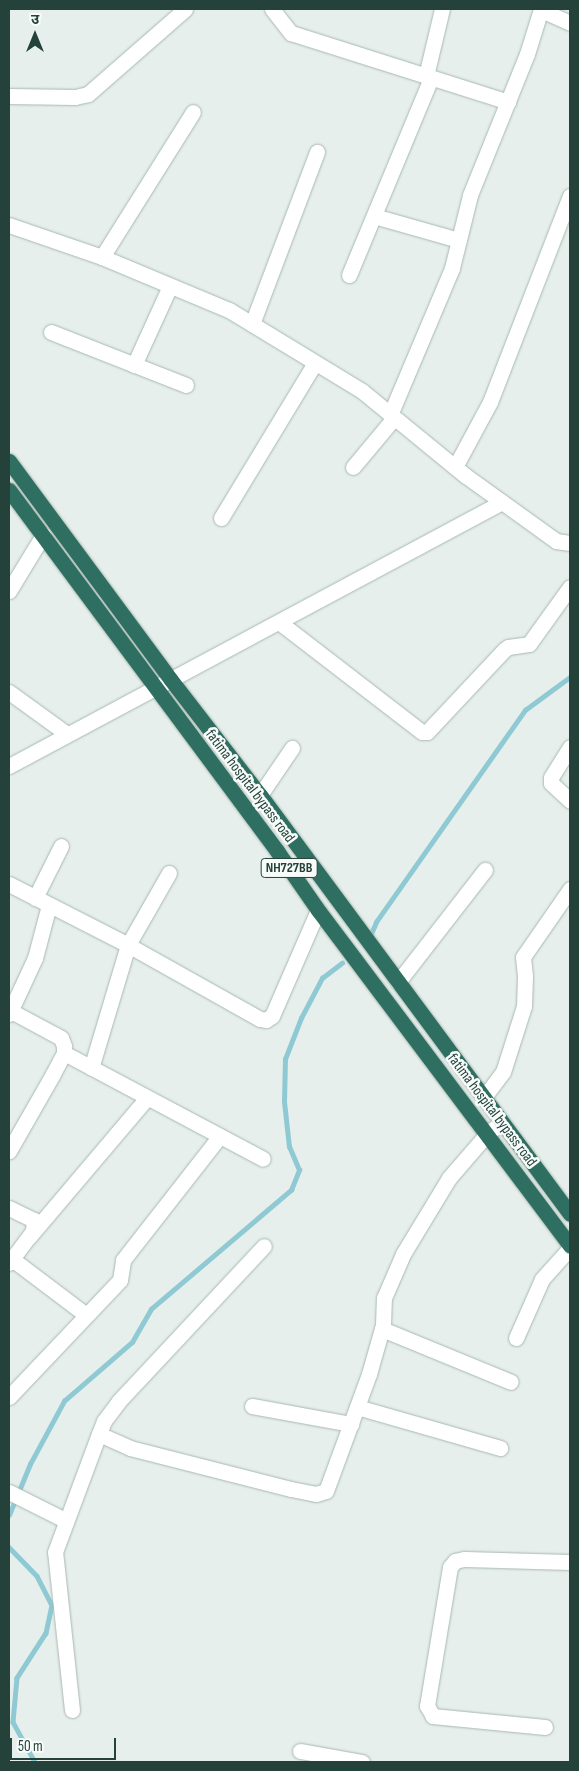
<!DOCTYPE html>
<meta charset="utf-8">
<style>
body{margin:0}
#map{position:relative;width:579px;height:1771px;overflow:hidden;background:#e6efeb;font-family:"Sofia Sans Condensed","Noto Sans Devanagari",sans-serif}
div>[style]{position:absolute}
.stream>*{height:4.5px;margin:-2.25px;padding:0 2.25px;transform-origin:2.25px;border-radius:2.25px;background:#8ec9d4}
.roads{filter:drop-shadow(0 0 1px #a8b8b2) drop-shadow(0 0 1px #a8b8b2)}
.minor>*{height:15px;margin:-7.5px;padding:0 7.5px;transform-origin:7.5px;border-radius:7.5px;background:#fff}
.highway>*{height:15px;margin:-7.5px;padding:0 7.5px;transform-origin:7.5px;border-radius:7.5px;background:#2f6f62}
span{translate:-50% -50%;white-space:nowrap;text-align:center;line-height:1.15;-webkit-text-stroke:5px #f7fbf9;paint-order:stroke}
.shield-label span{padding:1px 4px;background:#f7fbf9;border:1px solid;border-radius:4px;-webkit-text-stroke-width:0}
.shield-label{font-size:14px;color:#24423a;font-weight:700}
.street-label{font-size:15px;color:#24423a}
.frame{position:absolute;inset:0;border:10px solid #24423a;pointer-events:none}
.north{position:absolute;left:10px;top:10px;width:50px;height:50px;-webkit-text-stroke:4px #f7fbf9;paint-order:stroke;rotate:0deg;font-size:14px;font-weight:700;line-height:20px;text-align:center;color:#24423a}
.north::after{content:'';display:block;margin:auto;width:18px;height:22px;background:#24423a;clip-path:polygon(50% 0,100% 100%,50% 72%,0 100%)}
.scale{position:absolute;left:10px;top:1738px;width:106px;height:22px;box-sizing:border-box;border:2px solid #24423a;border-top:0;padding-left:6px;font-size:15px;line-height:18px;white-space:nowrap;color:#24423a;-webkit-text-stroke:4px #f7fbf9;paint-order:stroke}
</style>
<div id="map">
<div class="stream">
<i style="left:371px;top:934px;width:13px;rotate:-67deg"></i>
<i style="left:376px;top:922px;width:259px;rotate:-54.9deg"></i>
<i style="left:525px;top:710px;width:56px;rotate:-36.3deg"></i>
<i style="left:9px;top:1515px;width:55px;rotate:-67.6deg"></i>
<i style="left:30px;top:1464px;width:72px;rotate:-61.6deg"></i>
<i style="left:64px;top:1401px;width:90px;rotate:-40.9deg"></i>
<i style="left:132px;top:1342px;width:38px;rotate:-60deg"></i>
<i style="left:151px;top:1309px;width:184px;rotate:-40.4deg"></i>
<i style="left:291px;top:1190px;width:22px;rotate:-68deg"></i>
<i style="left:299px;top:1170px;width:25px;rotate:-113deg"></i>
<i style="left:289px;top:1147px;width:45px;rotate:-96.3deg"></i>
<i style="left:284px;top:1102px;width:43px;rotate:-88.7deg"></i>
<i style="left:285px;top:1059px;width:44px;rotate:-68.7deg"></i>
<i style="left:301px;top:1018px;width:45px;rotate:-62.3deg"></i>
<i style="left:322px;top:978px;width:25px;rotate:-37deg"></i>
<i style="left:9px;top:1547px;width:40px;rotate:46deg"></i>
<i style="left:37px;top:1576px;width:33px;rotate:63deg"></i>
<i style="left:52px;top:1605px;width:29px;rotate:102deg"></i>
<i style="left:46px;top:1633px;width:54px;rotate:122.8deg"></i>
<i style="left:17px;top:1678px;width:44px;rotate:95.2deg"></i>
<i style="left:13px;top:1722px;width:46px;rotate:61.2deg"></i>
</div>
<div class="roads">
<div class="minor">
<i style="left:272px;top:9px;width:31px;rotate:52deg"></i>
<i style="left:291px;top:33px;width:228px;rotate:17.6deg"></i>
<i style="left:541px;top:10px;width:32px;rotate:24deg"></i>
<i style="left:426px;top:76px;width:69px;rotate:-76.6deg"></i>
<i style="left:9px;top:96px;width:66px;rotate:0.9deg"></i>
<i style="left:75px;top:97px;width:13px;rotate:-13deg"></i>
<i style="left:88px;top:94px;width:129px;rotate:-41.2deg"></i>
<i style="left:374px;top:216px;width:88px;rotate:15.8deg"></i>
<i style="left:9px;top:225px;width:98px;rotate:19deg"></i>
<i style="left:102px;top:257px;width:138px;rotate:22.7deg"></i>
<i style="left:229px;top:310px;width:156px;rotate:31.3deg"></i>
<i style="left:362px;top:391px;width:134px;rotate:39.3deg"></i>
<i style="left:466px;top:476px;width:111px;rotate:35.8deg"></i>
<i style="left:556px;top:541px;width:14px;rotate:8deg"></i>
<i style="left:102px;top:257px;width:171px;rotate:-57.9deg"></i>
<i style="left:349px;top:275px;width:213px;rotate:-67.4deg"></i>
<i style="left:252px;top:324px;width:184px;rotate:-69.3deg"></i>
<i style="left:51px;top:332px;width:145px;rotate:21.4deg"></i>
<i style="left:134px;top:365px;width:87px;rotate:-65.5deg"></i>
<i style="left:390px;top:415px;width:160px;rotate:-67.1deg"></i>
<i style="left:452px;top:268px;width:75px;rotate:-76.1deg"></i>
<i style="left:470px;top:195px;width:152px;rotate:-68deg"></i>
<i style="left:527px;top:54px;width:47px;rotate:-72.7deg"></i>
<i style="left:353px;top:467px;width:64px;rotate:-50.1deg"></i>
<i style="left:455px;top:467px;width:74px;rotate:-61.7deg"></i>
<i style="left:490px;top:402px;width:221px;rotate:-68.8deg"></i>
<i style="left:221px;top:518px;width:181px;rotate:-58.8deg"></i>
<i style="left:9px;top:591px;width:66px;rotate:-58.7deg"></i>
<i style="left:279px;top:622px;width:180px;rotate:37.6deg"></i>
<i style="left:422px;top:732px;width:5px"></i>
<i style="left:427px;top:732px;width:112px;rotate:-46.8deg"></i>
<i style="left:504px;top:650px;width:5px;rotate:-37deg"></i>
<i style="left:508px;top:647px;width:21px;rotate:-8deg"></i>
<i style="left:529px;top:644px;width:70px;rotate:-54.3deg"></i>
<i style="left:9px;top:692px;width:72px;rotate:35.9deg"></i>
<i style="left:570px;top:747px;width:36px;rotate:122deg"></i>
<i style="left:551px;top:778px;width:5px;rotate:90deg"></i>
<i style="left:551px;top:783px;width:26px;rotate:43deg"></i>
<i style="left:9px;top:766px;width:559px;rotate:-28.17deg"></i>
<i style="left:260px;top:795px;width:57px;rotate:-55.8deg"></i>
<i style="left:169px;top:873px;width:83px;rotate:119.7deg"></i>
<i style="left:128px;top:945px;width:151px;rotate:29.3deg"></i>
<i style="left:260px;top:1019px;width:6px;rotate:9deg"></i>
<i style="left:266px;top:1020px;width:7px;rotate:-34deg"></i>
<i style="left:272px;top:1016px;width:116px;rotate:-66.5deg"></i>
<i style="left:9px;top:884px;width:134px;rotate:27.1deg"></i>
<i style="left:128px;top:945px;width:128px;rotate:106.7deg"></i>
<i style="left:35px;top:898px;width:58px;rotate:-63.4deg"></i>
<i style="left:398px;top:982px;width:142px;rotate:-52.2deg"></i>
<i style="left:9px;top:1010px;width:59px;rotate:28.3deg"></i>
<i style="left:61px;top:1038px;width:9px;rotate:69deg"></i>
<i style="left:64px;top:1046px;width:7px;rotate:90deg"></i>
<i style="left:64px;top:1053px;width:24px;rotate:118deg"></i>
<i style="left:53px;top:1074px;width:89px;rotate:119.7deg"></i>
<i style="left:9px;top:1014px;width:62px;rotate:-65.1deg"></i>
<i style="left:35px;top:958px;width:55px;rotate:-75.2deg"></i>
<i style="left:64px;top:1053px;width:225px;rotate:28deg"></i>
<i style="left:484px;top:1097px;width:31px;rotate:-53deg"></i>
<i style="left:503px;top:1072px;width:69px;rotate:-72.3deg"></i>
<i style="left:524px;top:1006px;width:30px;rotate:-88deg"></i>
<i style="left:525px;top:976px;width:19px;rotate:-96deg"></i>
<i style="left:523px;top:957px;width:83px;rotate:-55.3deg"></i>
<i style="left:9px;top:1208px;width:28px;rotate:26deg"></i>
<i style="left:34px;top:1220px;width:11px;rotate:95deg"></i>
<i style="left:33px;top:1231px;width:40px;rotate:127deg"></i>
<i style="left:29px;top:1237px;width:182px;rotate:-49.7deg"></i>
<i style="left:12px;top:1259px;width:93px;rotate:37.1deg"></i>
<i style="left:382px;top:1329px;width:139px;rotate:22.3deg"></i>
<i style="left:516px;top:1338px;width:64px;rotate:-66.2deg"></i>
<i style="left:542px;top:1279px;width:42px;rotate:-47.9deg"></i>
<i style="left:9px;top:1397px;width:161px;rotate:-46.5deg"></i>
<i style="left:120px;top:1280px;width:20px;rotate:-81deg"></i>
<i style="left:123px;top:1260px;width:157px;rotate:-52deg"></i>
<i style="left:252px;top:1406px;width:101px;rotate:10.3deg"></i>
<i style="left:357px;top:1407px;width:149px;rotate:16deg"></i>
<i style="left:99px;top:1434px;width:34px;rotate:24deg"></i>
<i style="left:130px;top:1448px;width:166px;rotate:14.3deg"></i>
<i style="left:291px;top:1489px;width:25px;rotate:11deg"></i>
<i style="left:316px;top:1494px;width:10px;rotate:-17deg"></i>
<i style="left:326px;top:1491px;width:125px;rotate:-69.8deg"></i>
<i style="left:369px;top:1374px;width:51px;rotate:-74.1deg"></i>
<i style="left:383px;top:1325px;width:27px;rotate:-88deg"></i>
<i style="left:384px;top:1298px;width:48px;rotate:-66.6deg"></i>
<i style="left:403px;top:1254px;width:89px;rotate:-58.8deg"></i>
<i style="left:449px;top:1178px;width:58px;rotate:-49.2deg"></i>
<i style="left:487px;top:1134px;width:19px;rotate:-39deg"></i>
<i style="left:9px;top:1492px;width:63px;rotate:26.6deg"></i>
<i style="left:72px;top:1710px;width:159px;rotate:-96.1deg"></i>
<i style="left:55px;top:1552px;width:126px;rotate:-69.6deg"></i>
<i style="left:99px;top:1434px;width:14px;rotate:-69deg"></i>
<i style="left:104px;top:1421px;width:25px;rotate:-53deg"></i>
<i style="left:119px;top:1401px;width:212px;rotate:-46.9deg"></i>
<i style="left:545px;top:1727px;width:113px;rotate:-174.4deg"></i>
<i style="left:433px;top:1716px;width:12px;rotate:-121deg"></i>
<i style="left:427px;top:1706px;width:141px;rotate:-80.6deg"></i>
<i style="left:450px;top:1567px;width:8px;rotate:-50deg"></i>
<i style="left:455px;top:1561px;width:9px;rotate:-13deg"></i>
<i style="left:464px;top:1559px;width:106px;rotate:1.6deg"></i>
<i style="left:300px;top:1751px;width:63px;rotate:10.1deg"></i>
</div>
<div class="highway">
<i style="left:9px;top:461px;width:272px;rotate:53.5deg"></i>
<i style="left:171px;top:680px;width:145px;rotate:52.3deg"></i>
<i style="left:260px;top:795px;width:521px;rotate:53.5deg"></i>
<i style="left:9px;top:490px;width:450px;rotate:53.4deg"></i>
<i style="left:277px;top:851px;width:72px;rotate:55.2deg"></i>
<i style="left:318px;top:910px;width:420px;rotate:53.1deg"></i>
</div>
</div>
<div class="shield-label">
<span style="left:289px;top:868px">NH727BB</span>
</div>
<div class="street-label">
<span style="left:250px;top:786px;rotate:53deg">fatima hospital bypass road</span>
<span style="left:492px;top:1110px;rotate:53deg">fatima hospital bypass road</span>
</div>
<div class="frame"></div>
<div class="north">उ</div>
<div class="scale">50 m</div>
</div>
